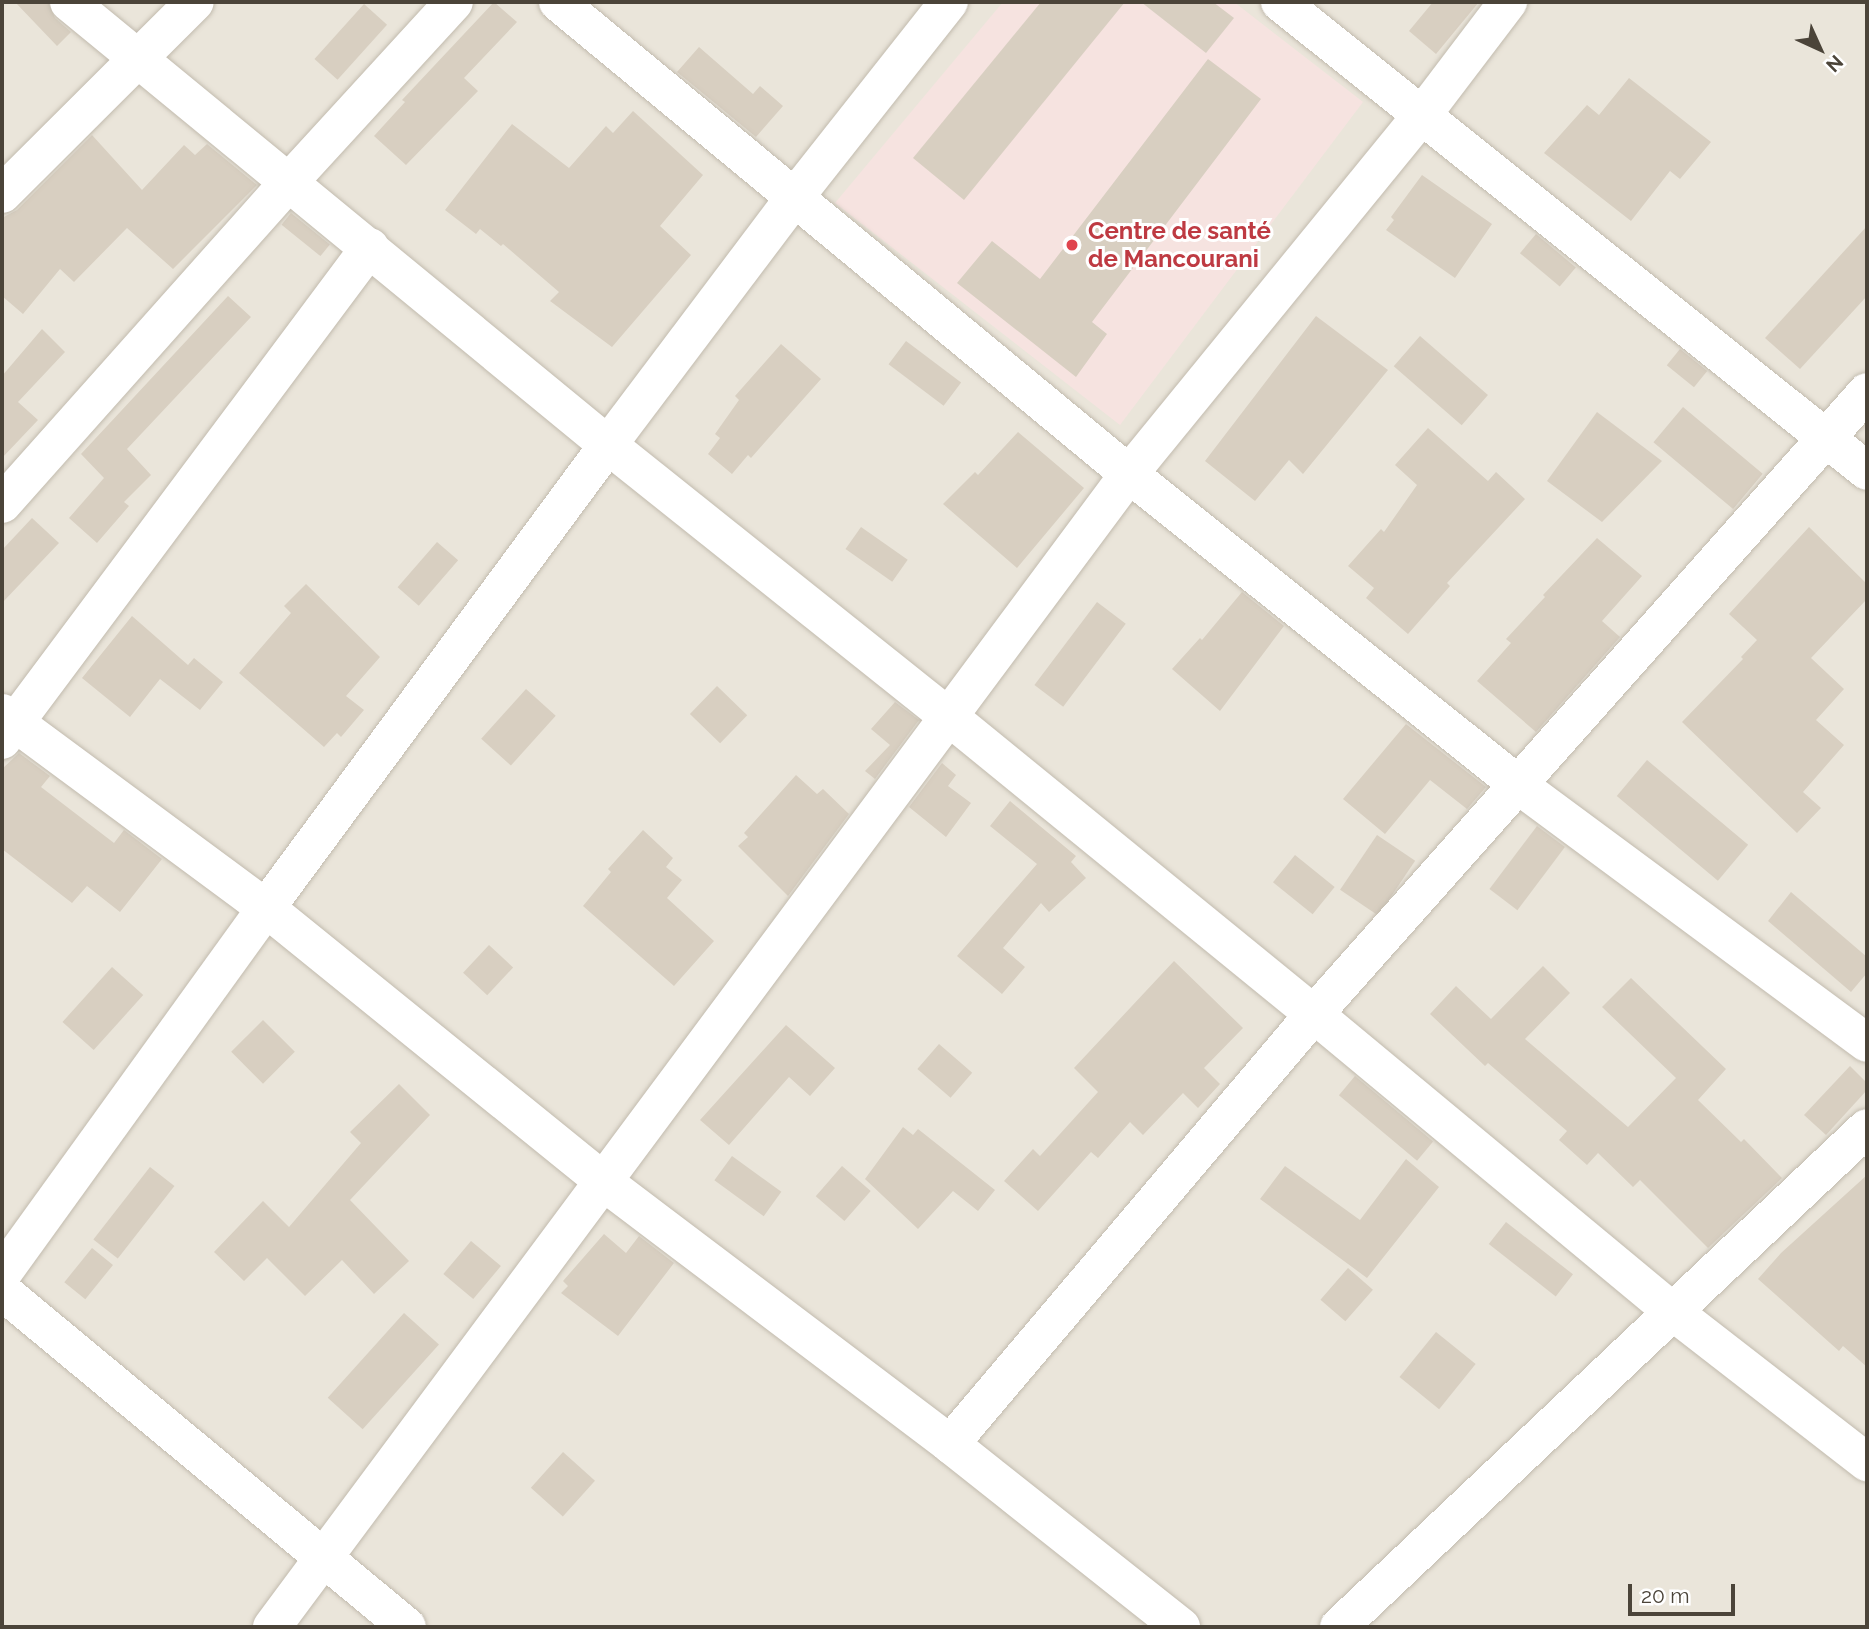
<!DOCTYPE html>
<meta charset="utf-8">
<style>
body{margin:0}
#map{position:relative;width:1869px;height:1629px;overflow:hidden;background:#f6f3ec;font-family:Raleway,sans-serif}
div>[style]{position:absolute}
.residential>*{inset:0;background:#eae5da;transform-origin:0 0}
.medical>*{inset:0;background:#f6e3e0}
.building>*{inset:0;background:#d8cfc1;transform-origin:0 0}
.roads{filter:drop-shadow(0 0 2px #c2bbae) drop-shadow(0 0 2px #c2bbae)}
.minor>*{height:38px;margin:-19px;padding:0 19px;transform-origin:19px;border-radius:19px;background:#fff}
.tertiary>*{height:38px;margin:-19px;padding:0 19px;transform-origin:19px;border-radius:19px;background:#fff}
.dots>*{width:19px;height:19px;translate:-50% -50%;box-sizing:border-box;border:4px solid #fff;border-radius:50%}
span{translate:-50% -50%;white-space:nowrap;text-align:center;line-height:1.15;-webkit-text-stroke:6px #fff;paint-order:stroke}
.health-label{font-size:24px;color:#be3a42;font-weight:700}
.left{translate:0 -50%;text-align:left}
.frame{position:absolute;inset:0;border:4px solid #4b4439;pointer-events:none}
.north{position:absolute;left:1785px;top:14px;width:70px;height:70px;-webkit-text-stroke:5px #fff;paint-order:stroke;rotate:135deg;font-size:19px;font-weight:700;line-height:28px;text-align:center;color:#4b4439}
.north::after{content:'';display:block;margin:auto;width:24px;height:32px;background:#4b4439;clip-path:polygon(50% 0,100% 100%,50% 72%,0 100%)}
.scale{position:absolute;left:1628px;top:1584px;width:107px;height:32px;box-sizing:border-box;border:4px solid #4b4439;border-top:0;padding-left:9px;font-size:21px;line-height:24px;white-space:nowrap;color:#4b4439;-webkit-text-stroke:5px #fff;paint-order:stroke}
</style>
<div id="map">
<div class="residential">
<i style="left:2px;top:2px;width:1865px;height:1625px"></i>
</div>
<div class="medical">
<i style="clip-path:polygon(1003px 2px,1234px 2px,1363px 102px,1120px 425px,835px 203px)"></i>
</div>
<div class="building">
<i style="clip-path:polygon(15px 2px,48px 2px,55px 18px,71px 32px,57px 46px)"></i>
<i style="clip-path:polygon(494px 2px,517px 22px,464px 78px,478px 91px,406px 165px,374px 136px,405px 102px,402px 100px)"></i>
<i style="clip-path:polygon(1041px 2px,1125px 2px,964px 200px,913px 158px)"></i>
<i style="clip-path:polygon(1141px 2px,1213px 2px,1234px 18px,1206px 53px)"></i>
<i style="clip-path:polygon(1433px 2px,1479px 2px,1436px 54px,1409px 31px)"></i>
<i style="left:364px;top:4px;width:31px;height:74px;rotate:42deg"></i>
<i style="clip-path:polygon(699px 47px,753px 94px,760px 86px,783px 106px,756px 137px,677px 72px)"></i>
<i style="clip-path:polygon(1208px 59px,1261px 99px,1092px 322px,1107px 334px,1076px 377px,957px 283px,992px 241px,1040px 279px)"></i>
<i style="clip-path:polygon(1629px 78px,1711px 142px,1680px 179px,1670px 171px,1631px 221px,1544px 153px,1587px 105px,1599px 115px)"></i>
<i style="clip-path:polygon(633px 111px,703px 175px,660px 226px,691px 255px,612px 347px,550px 301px,559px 292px,503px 244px,501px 246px,480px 229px,476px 234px,445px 210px,512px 124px,569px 168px,606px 126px,613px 133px)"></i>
<i style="clip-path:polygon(92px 135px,142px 190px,184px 145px,195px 155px,207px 144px,257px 185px,173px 269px,127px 228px,74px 282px,60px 269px,23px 314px,2px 296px,2px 218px,17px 210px)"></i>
<i style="clip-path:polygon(1422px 175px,1492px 224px,1455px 278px,1386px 230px,1394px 220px,1391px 217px)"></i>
<i style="left:291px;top:213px;width:50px;height:15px;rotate:39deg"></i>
<i style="clip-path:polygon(1867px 226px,1867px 296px,1800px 369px,1765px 338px)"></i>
<i style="left:1536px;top:234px;width:52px;height:25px;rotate:40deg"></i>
<i style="clip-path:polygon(228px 296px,251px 317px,127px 449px,151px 475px,124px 502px,129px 506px,97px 543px,69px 518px,104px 478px,81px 454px)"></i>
<i style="clip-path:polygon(1316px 316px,1388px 370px,1303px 474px,1289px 460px,1255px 501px,1205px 461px)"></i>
<i style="clip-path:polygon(42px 329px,65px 352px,18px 402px,38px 420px,2px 458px,2px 376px)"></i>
<i style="left:1420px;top:336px;width:90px;height:40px;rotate:41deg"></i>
<i style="left:906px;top:341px;width:69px;height:29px;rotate:37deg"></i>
<i style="clip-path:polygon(781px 344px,821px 379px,751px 458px,748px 455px,732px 474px,708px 454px,720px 438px,715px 434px,739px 400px,735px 396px)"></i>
<i style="left:1680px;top:349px;width:35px;height:21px;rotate:39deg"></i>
<i style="left:1683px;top:407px;width:104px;height:46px;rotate:40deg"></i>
<i style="clip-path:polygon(1597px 412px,1662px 461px,1602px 522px,1547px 481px)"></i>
<i style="clip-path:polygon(1428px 428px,1488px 481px,1496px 472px,1525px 499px,1447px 583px,1450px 586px,1408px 634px,1366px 598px,1374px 588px,1348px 566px,1381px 529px,1384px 532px,1417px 485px,1395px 465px)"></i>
<i style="clip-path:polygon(1018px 432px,1084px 488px,1017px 568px,943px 504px,975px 472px,978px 475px)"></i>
<i style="clip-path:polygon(32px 518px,59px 543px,2px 603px,2px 550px)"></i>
<i style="left:861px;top:527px;width:57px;height:27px;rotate:35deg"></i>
<i style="clip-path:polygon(1809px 527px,1867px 584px,1867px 599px,1811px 658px,1844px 689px,1816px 720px,1844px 745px,1803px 792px,1821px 808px,1797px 833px,1682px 722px,1743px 659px,1741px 657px,1757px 640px,1729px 614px)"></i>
<i style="clip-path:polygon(1597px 538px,1642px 576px,1602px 621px,1620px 637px,1536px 732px,1477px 681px,1511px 643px,1506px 639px,1545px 597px,1543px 595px)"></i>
<i style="left:437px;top:542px;width:28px;height:60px;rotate:41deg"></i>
<i style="clip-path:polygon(306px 584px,380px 657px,346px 696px,364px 710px,341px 737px,337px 733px,324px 747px,239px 673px,291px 613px,284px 606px)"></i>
<i style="clip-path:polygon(1242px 592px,1284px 626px,1220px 711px,1172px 669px,1200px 638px,1202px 640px)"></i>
<i style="left:1097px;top:602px;width:36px;height:104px;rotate:37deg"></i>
<i style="clip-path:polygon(132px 616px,188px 665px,194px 658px,223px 682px,200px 710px,160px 679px,130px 717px,82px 678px)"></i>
<i style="left:717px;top:686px;width:42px;height:39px;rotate:44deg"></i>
<i style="left:526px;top:689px;width:40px;height:67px;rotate:42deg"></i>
<i style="clip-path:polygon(895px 702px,919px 720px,875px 779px,865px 771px,890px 745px,871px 729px)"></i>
<i style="clip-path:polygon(1406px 724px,1486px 787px,1467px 809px,1430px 780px,1385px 834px,1343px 799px)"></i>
<i style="clip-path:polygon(19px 753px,50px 776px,41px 787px,114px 843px,124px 830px,162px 859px,120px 912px,87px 886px,72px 903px,2px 849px,2px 769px)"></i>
<i style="left:1647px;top:760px;width:132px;height:47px;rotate:40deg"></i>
<i style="clip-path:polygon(942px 763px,956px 775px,948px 786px,971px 803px,946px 837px,909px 807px)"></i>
<i style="clip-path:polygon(796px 775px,817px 794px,823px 789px,849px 814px,788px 896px,738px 846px,748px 837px,744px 833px)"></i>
<i style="clip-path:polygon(1010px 801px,1076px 856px,1071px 862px,1086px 878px,1049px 912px,1041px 903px,1003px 948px,1025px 967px,1002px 994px,957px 956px,1037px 864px,990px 826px)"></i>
<i style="left:1537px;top:826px;width:35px;height:79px;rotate:37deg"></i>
<i style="clip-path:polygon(643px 830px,673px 858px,666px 867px,682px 880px,667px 898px,714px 941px,674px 986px,583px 906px,611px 872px,608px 869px)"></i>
<i style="left:1377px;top:835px;width:46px;height:66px;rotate:34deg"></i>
<i style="left:1295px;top:855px;width:51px;height:35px;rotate:39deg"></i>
<i style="clip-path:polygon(1791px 892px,1867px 957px,1867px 973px,1851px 992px,1768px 921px)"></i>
<i style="left:489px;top:945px;width:33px;height:38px;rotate:43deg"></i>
<i style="clip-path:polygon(1174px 961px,1243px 1028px,1204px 1068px,1220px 1084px,1198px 1108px,1183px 1093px,1143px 1135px,1130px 1122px,1098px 1158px,1091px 1152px,1038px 1211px,1004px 1181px,1033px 1149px,1040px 1156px,1098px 1092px,1074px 1068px)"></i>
<i style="clip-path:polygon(1543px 966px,1570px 993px,1525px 1039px,1628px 1127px,1676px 1078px,1602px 1007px,1631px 978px,1726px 1069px,1698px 1100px,1741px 1142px,1744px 1139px,1782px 1178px,1708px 1248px,1640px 1180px,1633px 1187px,1598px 1153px,1587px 1165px,1559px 1140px,1567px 1131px,1488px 1063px,1485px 1066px,1430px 1014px,1456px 986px,1491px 1019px)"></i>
<i style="left:112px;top:967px;width:42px;height:74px;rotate:42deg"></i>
<i style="left:263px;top:1020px;width:45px;height:45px;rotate:45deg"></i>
<i style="clip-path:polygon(786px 1025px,835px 1068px,810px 1096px,789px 1077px,729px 1145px,700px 1120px)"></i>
<i style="left:939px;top:1044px;width:44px;height:33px;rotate:41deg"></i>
<i style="clip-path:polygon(1850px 1066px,1867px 1083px,1867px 1090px,1826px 1135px,1804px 1115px)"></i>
<i style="left:1355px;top:1076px;width:102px;height:25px;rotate:40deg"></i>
<i style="clip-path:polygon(399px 1084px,430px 1115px,350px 1200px,409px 1261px,374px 1294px,342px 1260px,305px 1296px,267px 1258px,244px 1281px,214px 1252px,263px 1201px,289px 1227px,361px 1143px,350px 1132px)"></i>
<i style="clip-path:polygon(903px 1127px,913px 1135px,918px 1129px,995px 1190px,978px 1211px,953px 1191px,918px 1229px,865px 1179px)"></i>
<i style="left:732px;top:1156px;width:61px;height:30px;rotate:36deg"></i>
<i style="clip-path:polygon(1406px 1159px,1439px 1187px,1367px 1278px,1260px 1199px,1285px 1166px,1360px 1220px)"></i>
<i style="left:842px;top:1166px;width:38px;height:40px;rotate:41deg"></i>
<i style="left:150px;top:1167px;width:31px;height:92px;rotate:38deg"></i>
<i style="clip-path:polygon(1867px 1175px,1867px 1367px,1843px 1346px,1839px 1351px,1758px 1279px,1781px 1253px)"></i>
<i style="left:1506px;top:1222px;width:85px;height:28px;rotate:38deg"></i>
<i style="clip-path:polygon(604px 1234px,626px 1253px,639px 1236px,674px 1263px,618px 1336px,561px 1293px,568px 1286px,563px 1281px)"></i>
<i style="left:471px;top:1241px;width:39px;height:43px;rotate:40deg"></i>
<i style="left:92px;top:1248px;width:27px;height:44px;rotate:39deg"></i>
<i style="left:1348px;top:1268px;width:33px;height:42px;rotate:41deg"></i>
<i style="left:404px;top:1313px;width:47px;height:114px;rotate:42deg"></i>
<i style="left:1436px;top:1332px;width:51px;height:58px;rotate:39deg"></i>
<i style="left:563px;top:1452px;width:43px;height:48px;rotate:42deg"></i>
</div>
<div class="roads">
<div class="minor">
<i style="left:69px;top:2px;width:698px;rotate:39.42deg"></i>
<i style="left:608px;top:445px;width:435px;rotate:38.6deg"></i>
<i style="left:948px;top:716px;width:472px;rotate:39.2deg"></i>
<i style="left:1314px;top:1014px;width:465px;rotate:39.7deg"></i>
<i style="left:1672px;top:1311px;width:247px;rotate:37.8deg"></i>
<i style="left:558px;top:2px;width:741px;rotate:39.58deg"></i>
<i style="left:1129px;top:474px;width:497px;rotate:38.6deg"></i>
<i style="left:1517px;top:784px;width:435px;rotate:36.5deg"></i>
<i style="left:1280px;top:2px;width:751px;rotate:38.62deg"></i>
<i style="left:2px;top:194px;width:272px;rotate:-44.9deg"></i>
<i style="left:2px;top:504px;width:431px;rotate:-48.3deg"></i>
<i style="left:289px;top:182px;width:244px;rotate:-47.5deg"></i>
<i style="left:2px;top:713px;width:328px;rotate:36.5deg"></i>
<i style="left:2px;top:740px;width:615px;rotate:-53.26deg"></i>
<i style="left:2px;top:1291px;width:526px;rotate:39.68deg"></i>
<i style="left:950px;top:1444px;width:563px;rotate:-49.75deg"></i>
<i style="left:1314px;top:1014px;width:832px;rotate:-48.36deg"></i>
<i style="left:272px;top:1627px;width:1437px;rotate:-53.38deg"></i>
<i style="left:1129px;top:474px;width:465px;rotate:-50.8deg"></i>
<i style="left:1423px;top:114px;width:141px;rotate:-52.8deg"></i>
<i style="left:1339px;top:1627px;width:726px;rotate:-43.38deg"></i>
</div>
<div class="tertiary">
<i style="left:266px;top:908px;width:437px;rotate:39deg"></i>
<i style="left:605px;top:1183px;width:433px;rotate:37.1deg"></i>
<i style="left:950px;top:1444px;width:295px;rotate:38.4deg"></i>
<i style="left:2px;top:1274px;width:451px;rotate:-54.2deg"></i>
<i style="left:266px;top:908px;width:576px;rotate:-53.55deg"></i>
<i style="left:608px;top:445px;width:309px;rotate:-53deg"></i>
<i style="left:794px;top:198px;width:250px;rotate:-51.7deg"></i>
</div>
</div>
<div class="dots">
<i style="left:1072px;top:245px;background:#e0444e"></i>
</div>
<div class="health-label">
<span class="left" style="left:1088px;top:245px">Centre de santé<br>de Mancourani</span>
</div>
<div class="frame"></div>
<div class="north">N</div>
<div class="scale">20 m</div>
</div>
